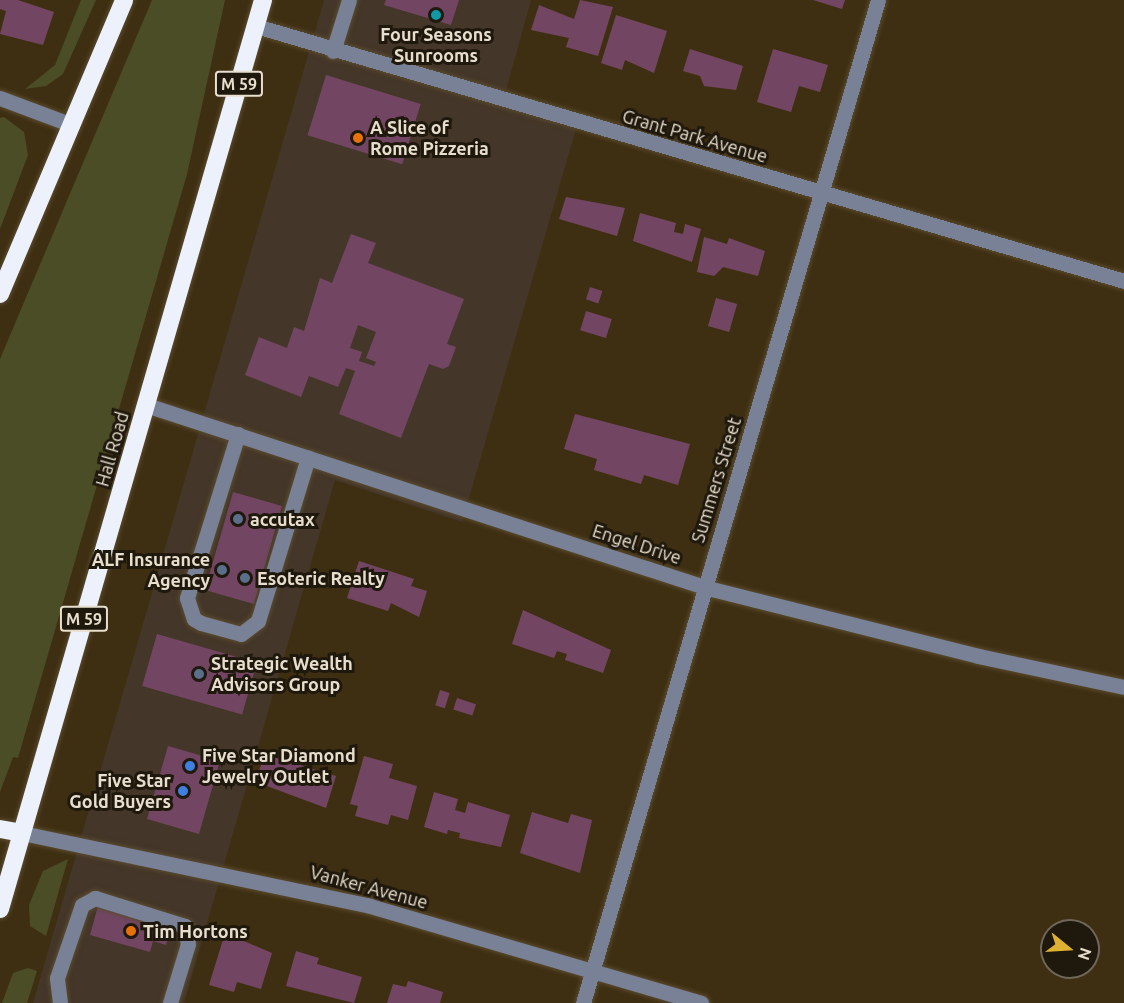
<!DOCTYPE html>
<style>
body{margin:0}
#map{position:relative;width:1124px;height:1003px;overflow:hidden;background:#3f2f12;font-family:Ubuntu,sans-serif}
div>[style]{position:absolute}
.commercial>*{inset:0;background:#443628}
.green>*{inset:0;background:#4b4d26}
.building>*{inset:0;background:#724663;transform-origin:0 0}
.roads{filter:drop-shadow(0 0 2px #5a4b30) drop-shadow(0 0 2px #5a4b30)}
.minor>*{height:15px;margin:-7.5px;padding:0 7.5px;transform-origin:7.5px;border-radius:7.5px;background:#798196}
.highway>*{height:18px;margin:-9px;padding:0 9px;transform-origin:9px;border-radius:9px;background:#edf1fc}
.dots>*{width:16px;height:16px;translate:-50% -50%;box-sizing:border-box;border:3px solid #1f180c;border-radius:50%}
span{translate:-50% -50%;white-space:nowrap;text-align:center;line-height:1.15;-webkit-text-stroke:6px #1f180c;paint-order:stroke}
.shield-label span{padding:2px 4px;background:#1f180c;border:2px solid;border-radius:4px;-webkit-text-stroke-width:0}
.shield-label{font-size:16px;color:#e8dece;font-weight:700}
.poi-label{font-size:18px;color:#e8dece;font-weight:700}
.left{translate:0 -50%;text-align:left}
.right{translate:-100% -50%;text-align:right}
.street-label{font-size:18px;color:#e8dece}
.north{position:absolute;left:1040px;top:919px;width:60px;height:60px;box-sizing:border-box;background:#1f180c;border:2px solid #6f675a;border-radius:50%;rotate:108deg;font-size:16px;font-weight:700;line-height:24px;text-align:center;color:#e8dece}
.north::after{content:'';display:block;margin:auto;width:21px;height:27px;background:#deb133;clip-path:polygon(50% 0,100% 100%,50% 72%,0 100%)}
</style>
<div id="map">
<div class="commercial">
<i style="clip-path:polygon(324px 0,531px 0,502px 105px,576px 129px,462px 522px,335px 480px,184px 1003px,33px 1003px)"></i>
</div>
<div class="green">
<i style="clip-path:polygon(81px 0,96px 0,63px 74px,46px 86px,25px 89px,55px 65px)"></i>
<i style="clip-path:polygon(152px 0,225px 0,187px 174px,18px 758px,13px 757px,0 792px,0 359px)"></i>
<i style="clip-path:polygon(4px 117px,24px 132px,28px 155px,0 229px,0 118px)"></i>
<i style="clip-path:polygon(68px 859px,46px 936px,30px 926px,29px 905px,43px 871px)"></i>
<i style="clip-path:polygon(28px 968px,37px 971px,27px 1003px,2px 1003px,13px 973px)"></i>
</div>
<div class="building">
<i style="clip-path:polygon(0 0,18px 0,54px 12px,43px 45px,0 34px,6px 11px,0 9px)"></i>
<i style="clip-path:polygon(386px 0,459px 0,451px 25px,384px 5px)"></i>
<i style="clip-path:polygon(580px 0,613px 7px,598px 56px,566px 47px,569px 38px,531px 30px,539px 5px,574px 19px)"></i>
<i style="clip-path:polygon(813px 0,845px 0,842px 9px)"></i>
<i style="clip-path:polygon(616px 15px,667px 31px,654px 73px,625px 60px,622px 70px,601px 63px)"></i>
<i style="clip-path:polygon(690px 49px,743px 66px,736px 90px,704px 86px,700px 76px,683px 71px)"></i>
<i style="clip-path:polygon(773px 49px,828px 65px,820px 92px,799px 86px,791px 112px,757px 102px)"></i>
<i style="left:326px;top:75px;width:99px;height:63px;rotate:17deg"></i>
<i style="clip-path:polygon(566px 197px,625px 208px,617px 236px,559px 219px)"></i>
<i style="clip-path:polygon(640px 213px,676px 223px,674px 232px,683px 234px,685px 224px,701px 229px,692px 262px,633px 241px)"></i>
<i style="clip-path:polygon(evenodd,351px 234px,376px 243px,368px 263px,464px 299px,447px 344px,456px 347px,449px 366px,443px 369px,429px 364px,401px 438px,339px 414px,355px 371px,346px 368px,338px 387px,309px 376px,301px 397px,245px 375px,259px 337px,287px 348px,294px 327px,304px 331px,320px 278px,332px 283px,351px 234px,358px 325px,376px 332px,366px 358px,376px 362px,374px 366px,359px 361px,362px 352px,350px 348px,358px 325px)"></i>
<i style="clip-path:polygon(704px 237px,727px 244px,729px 238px,765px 251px,758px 276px,723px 267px,714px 276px,697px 272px)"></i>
<i style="left:590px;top:287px;width:13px;height:13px;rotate:18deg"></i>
<i style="left:716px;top:298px;width:22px;height:29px;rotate:16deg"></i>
<i style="left:586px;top:311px;width:27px;height:20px;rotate:17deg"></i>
<i style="clip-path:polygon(575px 414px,690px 444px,678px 485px,644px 475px,641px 484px,594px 470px,597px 459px,564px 449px)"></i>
<i style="left:233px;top:492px;width:51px;height:102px;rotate:16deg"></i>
<i style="clip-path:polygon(359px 561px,414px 579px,411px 586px,427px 591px,419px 617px,391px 603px,388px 611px,347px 598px)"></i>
<i style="clip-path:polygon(523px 610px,611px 650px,603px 673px,565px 660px,567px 654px,557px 651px,554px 658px,512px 644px)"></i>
<i style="left:157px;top:634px;width:104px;height:54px;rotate:16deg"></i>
<i style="left:440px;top:690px;width:10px;height:16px;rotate:17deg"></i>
<i style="left:457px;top:698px;width:20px;height:12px;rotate:18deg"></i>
<i style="left:168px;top:746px;width:54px;height:76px;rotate:16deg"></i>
<i style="clip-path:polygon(264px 754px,336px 776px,326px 808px,256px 782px)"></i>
<i style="clip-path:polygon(364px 756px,393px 764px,389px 778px,417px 786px,408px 820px,391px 815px,388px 825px,355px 816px,358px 806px,350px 804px)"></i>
<i style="clip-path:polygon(434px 792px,458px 799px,455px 810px,465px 813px,468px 802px,510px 815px,501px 847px,459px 838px,460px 833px,448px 830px,447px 834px,424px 827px)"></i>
<i style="clip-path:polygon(532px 812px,568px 823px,571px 814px,592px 820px,580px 873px,520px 853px)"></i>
<i style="clip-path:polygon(98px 906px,171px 926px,166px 945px,153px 941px,150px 952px,90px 935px)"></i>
<i style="clip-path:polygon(225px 933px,272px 953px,261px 989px,237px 982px,234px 992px,209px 985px)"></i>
<i style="clip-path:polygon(296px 951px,319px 958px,317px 964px,362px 977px,354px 1003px,286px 986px)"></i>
<i style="clip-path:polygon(408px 981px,443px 992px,440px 1003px,387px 1003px,393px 984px,406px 987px)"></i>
</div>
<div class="roads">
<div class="minor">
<i style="left:256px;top:26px;width:905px;rotate:16.37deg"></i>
<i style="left:333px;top:51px;width:53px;rotate:-72.6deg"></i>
<i style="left:0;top:98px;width:77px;rotate:20.6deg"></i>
<i style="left:146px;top:405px;width:587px;rotate:18.06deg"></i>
<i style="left:704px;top:587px;width:283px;rotate:14.1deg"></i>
<i style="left:978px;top:656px;width:149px;rotate:12deg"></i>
<i style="left:238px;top:434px;width:172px;rotate:107.3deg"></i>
<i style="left:187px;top:598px;width:22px;rotate:72deg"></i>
<i style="left:194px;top:619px;width:8px;rotate:30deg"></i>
<i style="left:201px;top:623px;width:41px;rotate:15.4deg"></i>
<i style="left:241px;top:634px;width:21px;rotate:-37deg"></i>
<i style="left:258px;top:621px;width:171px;rotate:-73deg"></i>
<i style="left:22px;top:833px;width:356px;rotate:11.8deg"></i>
<i style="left:370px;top:906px;width:345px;rotate:16.3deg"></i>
<i style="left:60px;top:1003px;width:25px;rotate:-97deg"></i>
<i style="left:57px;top:978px;width:77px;rotate:-71.1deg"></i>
<i style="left:82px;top:905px;width:15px;rotate:-28deg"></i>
<i style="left:95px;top:898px;width:94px;rotate:17.3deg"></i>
<i style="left:185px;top:926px;width:18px;rotate:81deg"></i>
<i style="left:188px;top:944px;width:62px;rotate:107deg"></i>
<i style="left:583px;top:1003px;width:1045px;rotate:-73.61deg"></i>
</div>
<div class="highway">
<i style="left:0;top:294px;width:319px;rotate:-67.1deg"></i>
<i style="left:0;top:829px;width:22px;rotate:10deg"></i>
<i style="left:0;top:909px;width:946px;rotate:-73.86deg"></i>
</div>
</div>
<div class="dots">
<i style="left:436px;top:15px;background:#0f9aa8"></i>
<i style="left:358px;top:138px;background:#e8710a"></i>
<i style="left:238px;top:519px;background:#5c6f8a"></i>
<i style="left:222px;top:570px;background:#5c6f8a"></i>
<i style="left:245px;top:578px;background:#5c6f8a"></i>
<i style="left:199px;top:674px;background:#5c6f8a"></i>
<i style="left:190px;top:766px;background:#3f7fe0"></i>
<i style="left:183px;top:791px;background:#3f7fe0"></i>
<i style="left:131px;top:931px;background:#e8710a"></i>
</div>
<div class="shield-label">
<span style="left:239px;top:84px">M 59</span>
<span style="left:84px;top:619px">M 59</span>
</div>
<div class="poi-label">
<span style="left:436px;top:45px">Four Seasons<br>Sunrooms</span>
<span class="left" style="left:370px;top:138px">A Slice of<br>Rome Pizzeria</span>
<span class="left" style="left:250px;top:519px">accutax</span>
<span class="right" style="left:210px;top:570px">ALF Insurance<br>Agency</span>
<span class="left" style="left:257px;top:578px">Esoteric Realty</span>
<span class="left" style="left:211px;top:674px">Strategic Wealth<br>Advisors Group</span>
<span class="left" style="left:202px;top:766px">Five Star Diamond<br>Jewelry Outlet</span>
<span class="right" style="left:171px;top:791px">Five Star<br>Gold Buyers</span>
<span class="left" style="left:143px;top:931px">Tim Hortons</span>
</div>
<div class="street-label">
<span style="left:695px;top:136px;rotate:16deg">Grant Park Avenue</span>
<span style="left:112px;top:449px;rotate:-74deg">Hall Road</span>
<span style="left:716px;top:480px;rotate:-73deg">Summers Street</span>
<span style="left:637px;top:544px;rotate:18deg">Engel Drive</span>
<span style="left:369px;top:887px;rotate:15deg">Vanker Avenue</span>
</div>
<div class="north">N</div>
</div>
